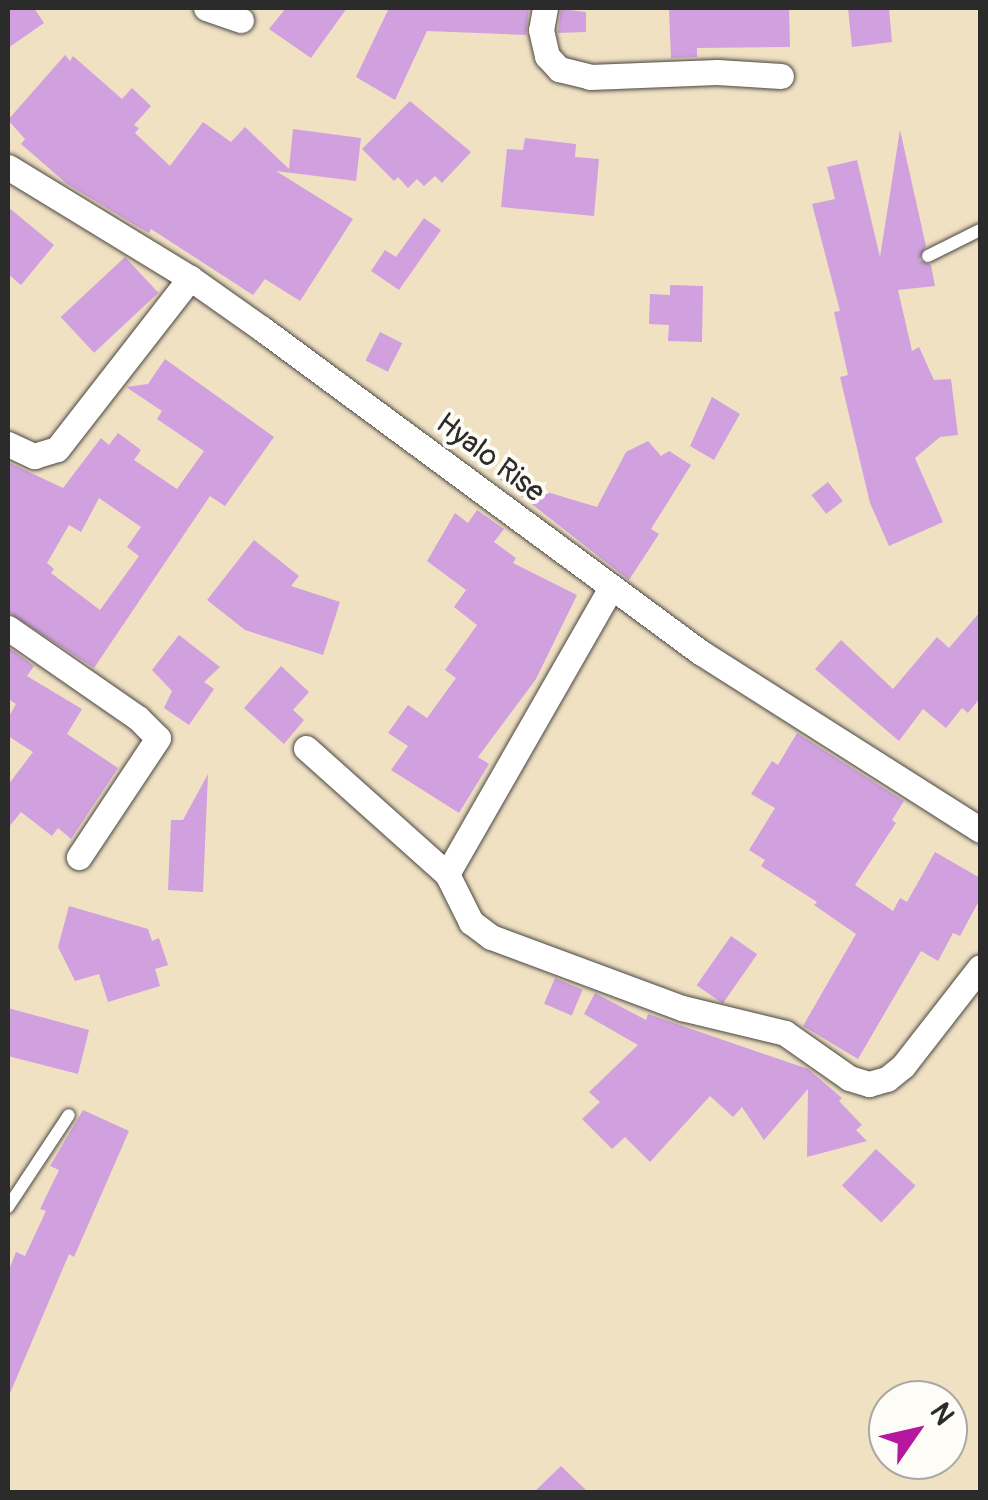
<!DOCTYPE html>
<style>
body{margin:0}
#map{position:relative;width:988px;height:1500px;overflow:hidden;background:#f0e1c3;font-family:Pangolin,sans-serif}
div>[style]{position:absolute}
.building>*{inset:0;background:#d0a1de;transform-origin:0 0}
.roads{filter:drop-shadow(0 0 2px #494642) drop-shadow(0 0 2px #494642)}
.service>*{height:12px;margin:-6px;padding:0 6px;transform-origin:6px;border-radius:6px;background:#fff}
.minor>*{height:25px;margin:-12.5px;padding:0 12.5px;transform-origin:12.5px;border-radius:12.5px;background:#fff}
span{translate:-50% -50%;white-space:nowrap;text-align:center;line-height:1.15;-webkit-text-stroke:8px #fdfcf7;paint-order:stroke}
.street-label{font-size:30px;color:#2b2b2b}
.frame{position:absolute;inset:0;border:10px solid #2b2b2b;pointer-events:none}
.north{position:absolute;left:868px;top:1380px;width:100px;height:100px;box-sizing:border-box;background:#fdfcf7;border:2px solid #a9a8a5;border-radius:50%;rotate:56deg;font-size:28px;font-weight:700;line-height:40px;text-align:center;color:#2b2b2b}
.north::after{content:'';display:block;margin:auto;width:35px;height:45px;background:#b5179e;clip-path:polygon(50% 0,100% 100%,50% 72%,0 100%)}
</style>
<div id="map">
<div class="building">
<i style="clip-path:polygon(8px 8px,34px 8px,44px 23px,8px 48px)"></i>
<i style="clip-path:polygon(286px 8px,347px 8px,311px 58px,269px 29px)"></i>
<i style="clip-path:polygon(389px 8px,529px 8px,526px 35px,427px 31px,395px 100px,356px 77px)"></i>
<i style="clip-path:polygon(678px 8px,789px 8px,790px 47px,697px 48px,697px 57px,671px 58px,669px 10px)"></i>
<i style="clip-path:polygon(848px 8px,889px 8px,892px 42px,852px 47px)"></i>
<i style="clip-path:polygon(561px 9px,586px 12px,586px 32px,558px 33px)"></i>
<i style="clip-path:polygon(65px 55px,70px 61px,73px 56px,122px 99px,132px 88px,151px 106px,134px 125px,139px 128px,135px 133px,170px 166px,203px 122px,231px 142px,245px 127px,289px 169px,293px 129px,361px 138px,356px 181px,276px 171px,353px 219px,300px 301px,265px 279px,253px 295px,151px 229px,149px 233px,138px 227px,67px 184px,21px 144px,25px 139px,8px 120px)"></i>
<i style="clip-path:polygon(410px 101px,471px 152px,442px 183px,435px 176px,424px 186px,417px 179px,408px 188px,398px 177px,394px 181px,362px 149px)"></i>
<i style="clip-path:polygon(900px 130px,926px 246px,919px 260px,931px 265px,935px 286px,898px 290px,912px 351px,919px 347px,934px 380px,951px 379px,958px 435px,940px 437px,915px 458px,943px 522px,889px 546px,870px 503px,840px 377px,848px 375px,834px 312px,840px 311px,812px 204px,835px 199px,827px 167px,857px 160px,880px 257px)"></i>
<i style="clip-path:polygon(525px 138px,576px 144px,575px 157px,599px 159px,594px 216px,501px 207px,507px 149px,523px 150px)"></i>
<i style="clip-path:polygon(8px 207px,54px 245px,21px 285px,8px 274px)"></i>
<i style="clip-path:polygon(424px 218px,441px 230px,399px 290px,371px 271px,385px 250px,396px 257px)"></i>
<i style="left:125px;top:257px;width:49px;height:88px;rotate:47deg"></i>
<i style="clip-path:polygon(670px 285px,703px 286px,702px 342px,668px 341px,669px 325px,649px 324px,650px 294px,670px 295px)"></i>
<i style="left:380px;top:332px;width:25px;height:32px;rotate:27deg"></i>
<i style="clip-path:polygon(evenodd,165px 359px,274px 437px,225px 506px,210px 496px,94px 668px,8px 612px,8px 462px,63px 488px,101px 438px,109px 445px,118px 433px,141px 450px,134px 460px,177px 489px,204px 451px,157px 419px,162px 411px,126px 387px,148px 384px,165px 359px,99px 498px,141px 527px,127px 547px,139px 556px,100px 610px,51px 573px,54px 569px,47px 563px,69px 525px,81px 532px,99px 498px)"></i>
<i style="clip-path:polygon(712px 397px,740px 414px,714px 460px,690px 446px)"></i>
<i style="clip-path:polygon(648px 441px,661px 456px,669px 451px,691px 465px,651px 529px,659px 534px,629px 580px,497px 477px,597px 507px,626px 452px)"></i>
<i style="left:828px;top:482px;width:24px;height:21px;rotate:52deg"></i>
<i style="clip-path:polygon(477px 510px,504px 529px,494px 542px,516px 558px,513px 563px,577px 595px,536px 679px,478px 757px,489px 764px,459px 813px,391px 770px,408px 746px,388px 733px,408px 705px,427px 718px,456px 678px,445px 670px,477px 625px,454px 607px,466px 590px,427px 561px,455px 513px,468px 523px)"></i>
<i style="clip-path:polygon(254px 540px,299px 576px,291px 586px,340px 602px,323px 655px,245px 630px,207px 600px)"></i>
<i style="clip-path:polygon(980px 612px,980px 698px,968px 713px,962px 708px,946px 728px,923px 709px,899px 741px,815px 669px,841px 640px,893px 689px,937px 637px,949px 648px)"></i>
<i style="clip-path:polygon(179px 635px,220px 667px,204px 682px,214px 689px,189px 725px,164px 708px,172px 691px,152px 670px)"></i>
<i style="clip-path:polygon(8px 647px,34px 666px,27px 676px,82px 709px,67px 734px,118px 768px,71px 839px,58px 828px,52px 836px,21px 812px,8px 828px,8px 785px,33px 752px,8px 736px,8px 718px,16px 704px,10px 700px,8px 704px)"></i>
<i style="clip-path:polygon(281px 666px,309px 692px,293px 710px,304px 720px,284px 744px,244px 708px)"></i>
<i style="clip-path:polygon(797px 733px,904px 801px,892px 820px,896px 823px,855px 885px,893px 911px,900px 898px,907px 902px,935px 852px,980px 878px,980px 899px,960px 936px,953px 933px,938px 961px,921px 951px,858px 1059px,803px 1026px,856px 934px,814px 905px,817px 902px,761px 866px,765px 860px,749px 850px,775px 808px,751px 794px,772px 761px,778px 765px)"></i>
<i style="clip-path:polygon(208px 774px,203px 892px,168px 890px,171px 820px,183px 820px)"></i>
<i style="clip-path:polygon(69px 906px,148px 929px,152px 941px,159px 938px,168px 965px,155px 969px,160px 986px,108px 1002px,99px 974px,75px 981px,58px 947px)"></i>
<i style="left:731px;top:936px;width:32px;height:60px;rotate:35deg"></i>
<i style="left:555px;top:978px;width:30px;height:28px;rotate:23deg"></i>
<i style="clip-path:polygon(595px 993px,646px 1020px,648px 1014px,808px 1069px,842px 1098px,839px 1101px,862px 1125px,856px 1130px,867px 1141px,807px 1157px,808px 1089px,764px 1140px,742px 1107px,733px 1117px,710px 1096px,650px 1162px,625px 1137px,612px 1149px,582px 1119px,600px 1102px,589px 1092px,638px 1045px,584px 1014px)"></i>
<i style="clip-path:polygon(8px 1008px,89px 1030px,78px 1074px,8px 1056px)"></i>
<i style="clip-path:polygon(83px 1110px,129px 1131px,74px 1257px,69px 1254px,8px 1398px,8px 1272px,16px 1252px,25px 1256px,46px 1211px,40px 1209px,59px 1170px,50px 1166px)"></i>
<i style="left:876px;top:1149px;width:54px;height:50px;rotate:43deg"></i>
<i style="clip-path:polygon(561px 1466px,588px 1492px,534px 1492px)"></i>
</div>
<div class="roads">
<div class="service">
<i style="left:928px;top:256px;width:58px;rotate:-26.6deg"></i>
<i style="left:8px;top:1207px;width:110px;rotate:-56.5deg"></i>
</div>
<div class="minor">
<i style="left:206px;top:8px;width:37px;rotate:19deg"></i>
<i style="left:545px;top:8px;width:22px;rotate:100deg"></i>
<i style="left:541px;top:30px;width:27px;rotate:77deg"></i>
<i style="left:547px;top:56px;width:18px;rotate:47deg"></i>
<i style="left:559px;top:69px;width:32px;rotate:14deg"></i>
<i style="left:590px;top:77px;width:127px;rotate:-2.3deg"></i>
<i style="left:717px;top:72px;width:64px;rotate:3.6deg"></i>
<i style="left:8px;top:167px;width:213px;rotate:31.4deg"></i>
<i style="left:190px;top:278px;width:87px;rotate:35.2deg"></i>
<i style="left:261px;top:328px;width:546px;rotate:36.43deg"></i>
<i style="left:700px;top:652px;width:332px;rotate:32.4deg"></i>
<i style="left:8px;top:444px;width:29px;rotate:25deg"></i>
<i style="left:34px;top:456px;width:24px;rotate:-17deg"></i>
<i style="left:57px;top:449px;width:217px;rotate:-52.1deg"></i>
<i style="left:8px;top:628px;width:158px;rotate:34.7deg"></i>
<i style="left:138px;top:718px;width:28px;rotate:45deg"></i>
<i style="left:158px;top:738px;width:143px;rotate:123.6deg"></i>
<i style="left:306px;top:748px;width:189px;rotate:41.8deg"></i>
<i style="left:447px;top:874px;width:54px;rotate:63.4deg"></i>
<i style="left:471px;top:922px;width:25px;rotate:37deg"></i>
<i style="left:491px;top:937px;width:204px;rotate:20.4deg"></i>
<i style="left:682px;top:1008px;width:106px;rotate:13.6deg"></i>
<i style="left:785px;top:1033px;width:78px;rotate:35.1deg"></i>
<i style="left:849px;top:1078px;width:21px;rotate:17deg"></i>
<i style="left:869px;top:1084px;width:19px;rotate:-16deg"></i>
<i style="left:887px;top:1079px;width:21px;rotate:-39deg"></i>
<i style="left:903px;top:1066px;width:125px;rotate:-52.1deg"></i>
<i style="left:447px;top:874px;width:328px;rotate:-60.2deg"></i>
</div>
</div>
<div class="street-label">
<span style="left:490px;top:458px;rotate:37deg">Hyalo Rise</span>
</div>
<div class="frame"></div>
<div class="north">N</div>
</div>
